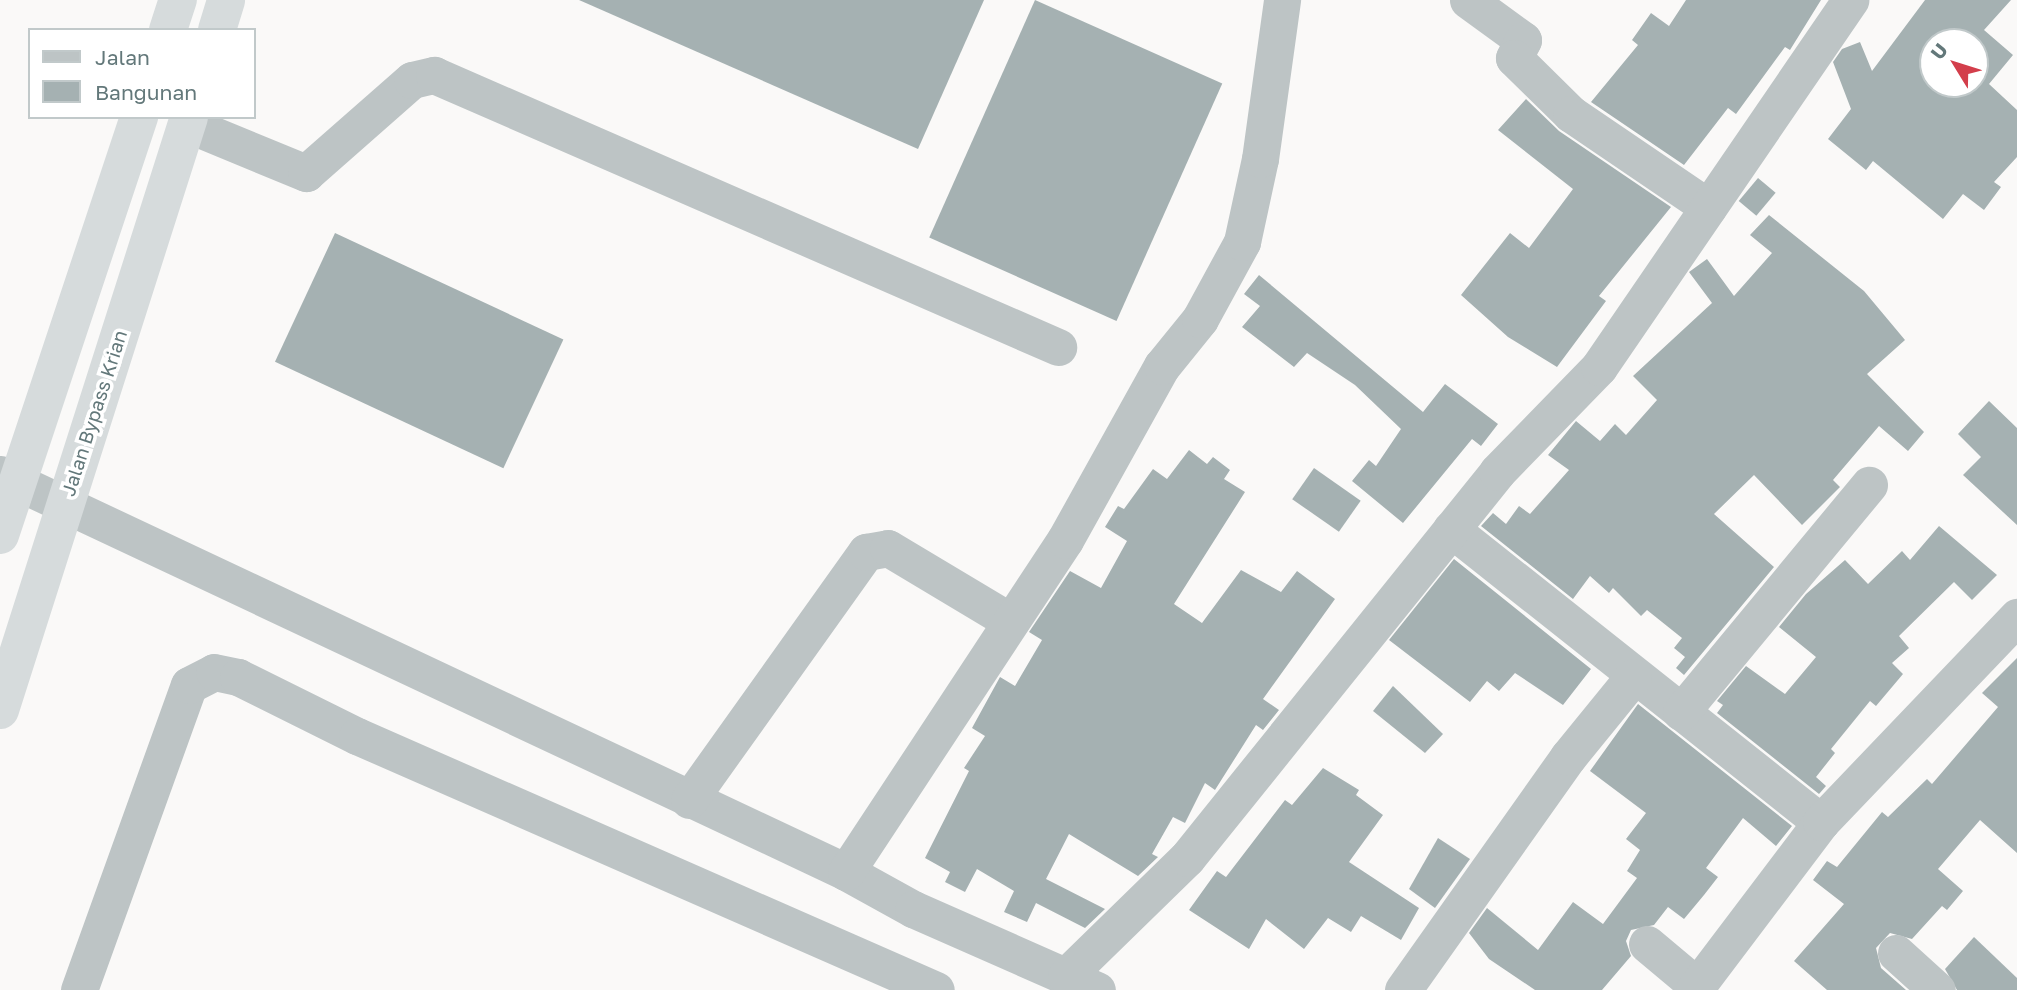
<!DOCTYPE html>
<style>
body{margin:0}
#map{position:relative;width:2017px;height:990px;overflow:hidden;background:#faf9f8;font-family:"Golos Text",sans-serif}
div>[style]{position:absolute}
.building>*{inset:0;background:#a5b1b2;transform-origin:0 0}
.minor>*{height:37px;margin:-18.5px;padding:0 18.5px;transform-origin:18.5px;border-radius:18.5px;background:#bdc4c5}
.highway>*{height:38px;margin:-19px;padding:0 19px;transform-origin:19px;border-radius:19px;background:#d6dbdc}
span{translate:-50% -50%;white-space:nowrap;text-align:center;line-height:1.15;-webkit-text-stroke:7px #fff;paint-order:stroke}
.street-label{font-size:19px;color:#63787a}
.legend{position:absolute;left:28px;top:28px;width:228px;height:91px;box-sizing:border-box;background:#fff;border:2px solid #c1c9ca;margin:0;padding:9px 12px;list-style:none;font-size:21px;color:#63787a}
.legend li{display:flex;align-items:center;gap:14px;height:35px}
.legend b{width:35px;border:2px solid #c1c9ca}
.north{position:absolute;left:1919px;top:28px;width:70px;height:70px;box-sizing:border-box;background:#fff;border:2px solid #c1c9ca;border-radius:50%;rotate:308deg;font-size:19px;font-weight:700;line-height:28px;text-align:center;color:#63787a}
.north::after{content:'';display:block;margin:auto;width:24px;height:32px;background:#d33e4b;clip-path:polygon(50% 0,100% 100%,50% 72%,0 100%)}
</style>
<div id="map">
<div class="building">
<i style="clip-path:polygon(579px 0,984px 0,918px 149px)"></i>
<i style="left:1035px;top:0;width:205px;height:260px;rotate:24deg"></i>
<i style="clip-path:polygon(1686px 0,1821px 0,1790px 50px,1785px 47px,1736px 114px,1728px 108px,1684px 165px,1591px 102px,1638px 45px,1632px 40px,1651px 13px,1669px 26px)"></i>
<i style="clip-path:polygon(evenodd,1925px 0,2011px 0,1984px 30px,2013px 55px,1989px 84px,2017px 110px,2017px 157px,1994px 182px,2001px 187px,1984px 210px,1963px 194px,1943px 219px,1873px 161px,1866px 170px,1828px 139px,1851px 109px,1833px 62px,1842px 49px,1860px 42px,1872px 71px,1925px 0,1933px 42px,1975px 42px,1975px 84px,1933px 84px,1933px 42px)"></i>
<i style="clip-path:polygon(1526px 99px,1559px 131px,1671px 207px,1599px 296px,1606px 301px,1557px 367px,1508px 337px,1461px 295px,1510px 233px,1529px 248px,1573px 189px,1498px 130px)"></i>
<i style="left:1758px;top:178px;width:23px;height:30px;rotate:40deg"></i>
<i style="clip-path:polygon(1769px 215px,1864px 291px,1905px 340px,1867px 374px,1924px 432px,1908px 451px,1879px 426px,1833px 480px,1840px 487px,1802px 525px,1754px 475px,1714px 514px,1774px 567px,1684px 675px,1676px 668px,1685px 657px,1674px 648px,1682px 638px,1647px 610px,1641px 616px,1613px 588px,1609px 593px,1590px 576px,1573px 599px,1481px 526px,1493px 513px,1506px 524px,1519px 506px,1530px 514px,1569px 470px,1548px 455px,1576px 421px,1600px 441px,1615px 424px,1626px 435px,1657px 400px,1633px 376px,1712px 303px,1689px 272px,1707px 259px,1734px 296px,1772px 253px,1750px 235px)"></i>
<i style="left:335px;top:233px;width:252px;height:142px;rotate:25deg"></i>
<i style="clip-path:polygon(1259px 275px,1423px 412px,1445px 384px,1498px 424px,1481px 446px,1472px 439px,1403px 523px,1352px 481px,1369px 460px,1376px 466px,1401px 429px,1355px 385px,1307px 353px,1294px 367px,1242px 327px,1260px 306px,1244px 294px)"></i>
<i style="clip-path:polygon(1989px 401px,2017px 428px,2017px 525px,1963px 475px,1981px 457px,1958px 434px)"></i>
<i style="clip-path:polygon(1189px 450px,1207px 464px,1213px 457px,1230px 470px,1224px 479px,1245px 492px,1174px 604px,1202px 623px,1241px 570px,1281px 592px,1297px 571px,1335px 599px,1263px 699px,1279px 710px,1263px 730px,1256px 725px,1215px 790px,1205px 783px,1185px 823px,1173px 817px,1152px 854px,1158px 857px,1138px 876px,1069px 834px,1046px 879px,1105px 909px,1085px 928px,1036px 903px,1027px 922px,1004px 912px,1014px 891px,977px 869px,965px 892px,945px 882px,950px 872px,925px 858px,969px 771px,964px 768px,985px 736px,972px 728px,1000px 677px,1015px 686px,1042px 640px,1029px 632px,1070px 571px,1101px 588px,1127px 541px,1105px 527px,1118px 506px,1124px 509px,1153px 469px,1167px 479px)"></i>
<i style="left:1314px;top:468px;width:57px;height:38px;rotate:35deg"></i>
<i style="clip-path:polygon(1939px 526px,1997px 575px,1972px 600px,1954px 582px,1899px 636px,1909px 648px,1892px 663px,1903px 674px,1876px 706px,1870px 701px,1831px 749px,1835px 753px,1816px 777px,1826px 786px,1819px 794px,1717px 713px,1723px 705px,1717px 701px,1746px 666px,1785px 694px,1816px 657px,1779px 627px,1806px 594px,1845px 560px,1868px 584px,1902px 551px,1910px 560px)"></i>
<i style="clip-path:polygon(1454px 559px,1591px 669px,1563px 705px,1515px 673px,1499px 691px,1487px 681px,1470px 702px,1389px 640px)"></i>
<i style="clip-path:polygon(2017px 658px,2017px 853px,1980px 820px,1938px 869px,1963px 891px,1947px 910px,1942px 906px,1912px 939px,1890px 933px,1876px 948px,1881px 968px,1906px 990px,1827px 990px,1794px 961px,1844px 904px,1813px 880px,1827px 861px,1837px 867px,1882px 812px,1888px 817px,1927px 779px,1932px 784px,1998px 707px,1982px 693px)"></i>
<i style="clip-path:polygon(1393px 686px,1443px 734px,1425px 753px,1373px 711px)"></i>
<i style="clip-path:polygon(1638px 704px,1792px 826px,1776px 846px,1743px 818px,1706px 868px,1718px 877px,1704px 895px,1684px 919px,1668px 907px,1654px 925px,1631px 930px,1626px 941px,1631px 956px,1602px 990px,1535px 990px,1489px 959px,1469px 933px,1487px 908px,1538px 950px,1573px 902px,1603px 924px,1637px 878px,1627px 871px,1640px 850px,1626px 839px,1646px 813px,1590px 771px)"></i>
<i style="clip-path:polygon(1323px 768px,1359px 790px,1356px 795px,1383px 815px,1349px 862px,1419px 908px,1401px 940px,1361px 916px,1351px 932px,1328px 918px,1304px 949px,1266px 919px,1249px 949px,1189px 910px,1217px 871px,1226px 877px,1285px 800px,1292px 805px)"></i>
<i style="clip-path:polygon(1438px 838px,1470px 859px,1435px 908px,1409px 889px)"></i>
<i style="clip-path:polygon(1974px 937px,2017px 978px,2017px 990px,1957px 990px,1945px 969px)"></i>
</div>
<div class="minor">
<i style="left:1468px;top:0;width:68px;rotate:36deg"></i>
<i style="left:1523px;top:40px;width:20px;rotate:117deg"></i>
<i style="left:1514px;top:58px;width:80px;rotate:44.5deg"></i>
<i style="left:1571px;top:114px;width:166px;rotate:34.2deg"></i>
<i style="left:187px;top:124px;width:129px;rotate:22.4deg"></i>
<i style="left:306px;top:173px;width:141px;rotate:-41.3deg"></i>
<i style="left:412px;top:80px;width:23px;rotate:-13deg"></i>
<i style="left:434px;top:75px;width:681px;rotate:23.55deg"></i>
<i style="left:0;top:474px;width:935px;rotate:25.19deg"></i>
<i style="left:846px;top:872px;width:77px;rotate:28.9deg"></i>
<i style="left:913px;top:909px;width:201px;rotate:23.8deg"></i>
<i style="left:1451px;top:529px;width:472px;rotate:38.4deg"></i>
<i style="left:1681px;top:712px;width:295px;rotate:-50.4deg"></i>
<i style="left:689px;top:800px;width:305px;rotate:-54.5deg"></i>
<i style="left:866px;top:552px;width:22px;rotate:-10deg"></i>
<i style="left:888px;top:548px;width:142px;rotate:30.9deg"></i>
<i style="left:846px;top:872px;width:398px;rotate:-56.6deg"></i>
<i style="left:1065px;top:540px;width:199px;rotate:-60.9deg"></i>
<i style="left:1162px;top:366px;width:60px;rotate:-51deg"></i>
<i style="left:1200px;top:319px;width:88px;rotate:-61.4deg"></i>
<i style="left:1242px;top:242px;width:85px;rotate:-77.8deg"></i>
<i style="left:1260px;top:159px;width:161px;rotate:-82.1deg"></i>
<i style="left:1647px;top:944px;width:65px;rotate:40deg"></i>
<i style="left:1896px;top:953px;width:55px;rotate:42.1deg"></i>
<i style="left:1066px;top:976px;width:169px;rotate:-44.3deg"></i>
<i style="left:1187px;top:858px;width:495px;rotate:-51.2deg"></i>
<i style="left:1497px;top:472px;width:146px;rotate:-45.8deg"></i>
<i style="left:1599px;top:367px;width:445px;rotate:-55.6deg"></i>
<i style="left:79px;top:990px;width:324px;rotate:-70.2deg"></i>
<i style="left:189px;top:685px;width:28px;rotate:-27deg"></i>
<i style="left:214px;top:672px;width:25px;rotate:12deg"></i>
<i style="left:238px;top:677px;width:133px;rotate:26.4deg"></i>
<i style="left:357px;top:736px;width:632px;rotate:23.69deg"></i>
<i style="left:1403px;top:990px;width:286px;rotate:-54.7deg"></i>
<i style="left:1568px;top:757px;width:103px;rotate:-50.9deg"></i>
<i style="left:1694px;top:990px;width:211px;rotate:-52.9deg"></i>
<i style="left:1821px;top:822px;width:284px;rotate:-46.3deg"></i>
</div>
<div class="highway">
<i style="left:168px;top:30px;width:32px;rotate:-72deg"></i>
<i style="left:217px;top:30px;width:31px;rotate:-73deg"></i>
<i style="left:0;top:535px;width:441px;rotate:-71.6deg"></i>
<i style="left:0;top:710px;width:622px;rotate:-72.32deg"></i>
</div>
<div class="street-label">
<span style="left:94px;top:413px;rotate:-72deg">Jalan Bypass Krian</span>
</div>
<ul class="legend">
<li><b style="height:9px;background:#bdc4c5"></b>Jalan</li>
<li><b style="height:19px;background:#a5b1b2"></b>Bangunan</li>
</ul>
<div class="north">U</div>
</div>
